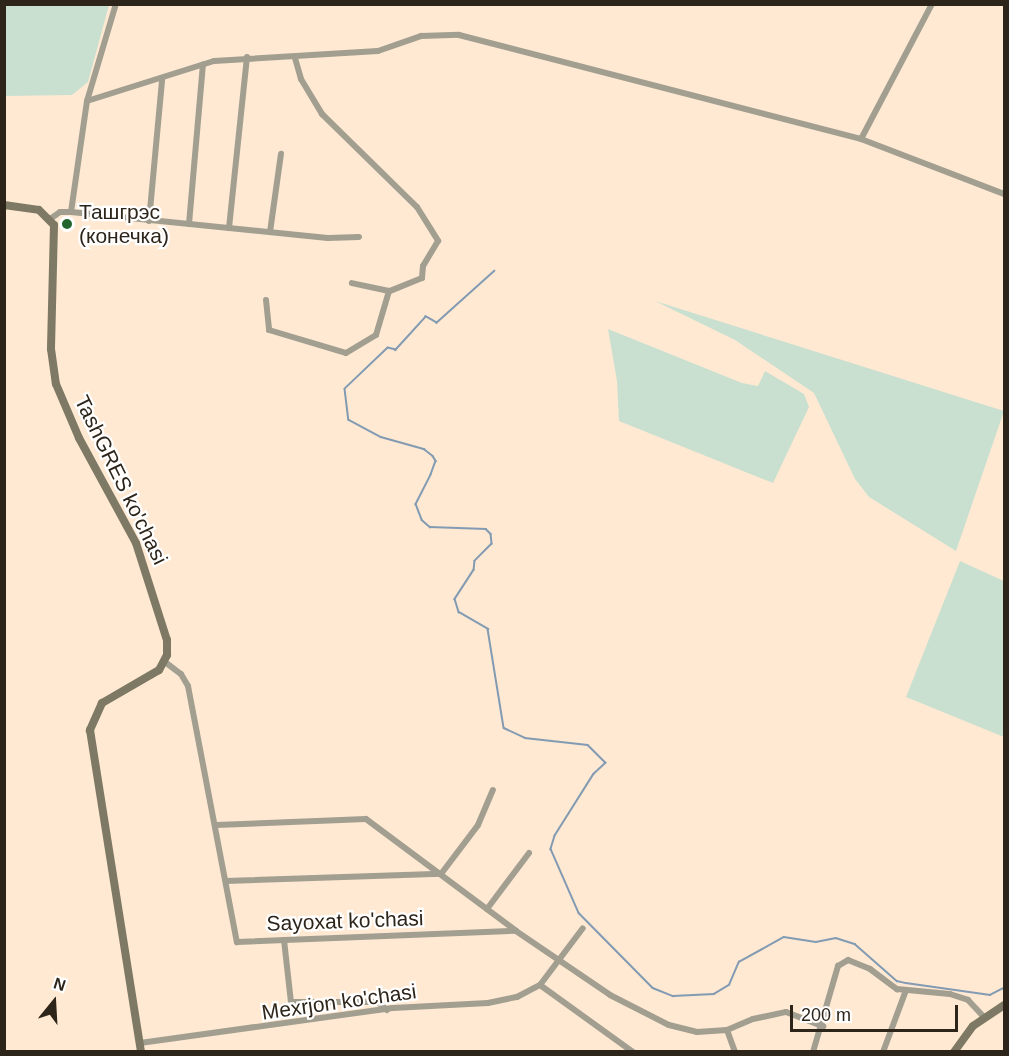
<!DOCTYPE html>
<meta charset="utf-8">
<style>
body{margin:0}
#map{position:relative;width:1009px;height:1056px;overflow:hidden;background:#ffe9d2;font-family:Arial,sans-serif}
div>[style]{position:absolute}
.green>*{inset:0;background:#c9e0d0}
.stream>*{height:1.5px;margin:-0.75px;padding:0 0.75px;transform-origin:0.75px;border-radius:0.75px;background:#829bb3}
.street>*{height:6px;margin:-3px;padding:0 3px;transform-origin:3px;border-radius:3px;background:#a29f91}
.secondary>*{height:8px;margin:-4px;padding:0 4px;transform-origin:4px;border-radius:4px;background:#7e7964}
.dots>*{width:16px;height:16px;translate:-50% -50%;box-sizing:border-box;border:3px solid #fff;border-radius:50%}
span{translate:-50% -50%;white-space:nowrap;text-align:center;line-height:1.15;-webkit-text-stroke:4.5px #fff;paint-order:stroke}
.poi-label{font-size:21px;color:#2e251a}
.left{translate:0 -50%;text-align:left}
.street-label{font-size:21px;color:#2e251a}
.frame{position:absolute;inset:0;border:6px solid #2e251a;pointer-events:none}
.north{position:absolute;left:24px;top:972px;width:60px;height:60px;-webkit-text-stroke:4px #fff;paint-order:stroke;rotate:18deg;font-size:16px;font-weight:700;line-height:24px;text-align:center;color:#2e251a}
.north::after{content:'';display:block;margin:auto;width:21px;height:27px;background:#2e251a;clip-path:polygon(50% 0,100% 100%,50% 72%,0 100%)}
.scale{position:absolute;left:790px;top:1005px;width:168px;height:27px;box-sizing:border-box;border:3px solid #2e251a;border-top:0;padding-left:8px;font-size:18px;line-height:21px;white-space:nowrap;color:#2e251a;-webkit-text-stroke:4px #fff;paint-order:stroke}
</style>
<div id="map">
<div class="green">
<i style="clip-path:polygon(4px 5px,109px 5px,88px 82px,72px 95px,5px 96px)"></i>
<i style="clip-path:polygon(655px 301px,1004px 411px,956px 551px,869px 497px,855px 479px,814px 393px,735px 340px)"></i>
<i style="clip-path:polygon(608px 329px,742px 383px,758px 386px,765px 371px,804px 394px,809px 407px,773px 483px,619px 421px,617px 381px)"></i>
<i style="clip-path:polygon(960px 561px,1004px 581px,1004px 737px,906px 697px)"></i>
</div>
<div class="stream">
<i style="left:495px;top:271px;width:78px;rotate:138.1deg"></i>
<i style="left:437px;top:323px;width:13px;rotate:-151deg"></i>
<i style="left:426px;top:317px;width:45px;rotate:132.3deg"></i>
<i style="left:396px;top:350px;width:8px;rotate:-166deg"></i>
<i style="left:388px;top:348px;width:59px;rotate:136.4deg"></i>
<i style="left:345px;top:389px;width:31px;rotate:83deg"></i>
<i style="left:349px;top:420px;width:36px;rotate:28deg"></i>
<i style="left:381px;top:437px;width:45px;rotate:15.6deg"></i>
<i style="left:424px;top:449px;width:11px;rotate:38deg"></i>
<i style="left:433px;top:456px;width:6px;rotate:59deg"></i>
<i style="left:436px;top:461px;width:15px;rotate:110deg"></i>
<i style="left:431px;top:475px;width:33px;rotate:117deg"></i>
<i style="left:416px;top:504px;width:17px;rotate:69deg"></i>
<i style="left:422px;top:520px;width:11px;rotate:41deg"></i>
<i style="left:430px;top:527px;width:56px;rotate:2deg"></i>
<i style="left:486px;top:529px;width:7px;rotate:45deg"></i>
<i style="left:491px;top:534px;width:10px;rotate:84deg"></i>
<i style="left:492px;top:544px;width:24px;rotate:135deg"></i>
<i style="left:475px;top:561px;width:9px;rotate:96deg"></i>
<i style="left:474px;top:570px;width:35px;rotate:123deg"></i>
<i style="left:455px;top:599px;width:14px;rotate:73deg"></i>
<i style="left:459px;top:612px;width:34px;rotate:30deg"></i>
<i style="left:488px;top:629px;width:100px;rotate:80.8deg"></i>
<i style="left:504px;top:728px;width:23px;rotate:25deg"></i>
<i style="left:525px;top:738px;width:63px;rotate:6.3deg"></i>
<i style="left:588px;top:745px;width:25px;rotate:45deg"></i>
<i style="left:606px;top:763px;width:16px;rotate:137deg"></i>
<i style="left:594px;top:774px;width:73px;rotate:122.2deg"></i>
<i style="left:555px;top:836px;width:14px;rotate:107deg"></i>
<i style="left:551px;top:849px;width:70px;rotate:66.4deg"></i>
<i style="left:579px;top:913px;width:105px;rotate:45.4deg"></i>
<i style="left:653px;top:988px;width:22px;rotate:22deg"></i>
<i style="left:673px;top:996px;width:41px;rotate:-2.8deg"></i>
<i style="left:714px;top:994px;width:17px;rotate:-31deg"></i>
<i style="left:729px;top:985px;width:25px;rotate:-67deg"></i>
<i style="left:739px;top:962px;width:51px;rotate:-29.1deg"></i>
<i style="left:784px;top:937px;width:32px;rotate:9deg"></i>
<i style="left:816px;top:942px;width:20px;rotate:-11deg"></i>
<i style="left:836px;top:938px;width:20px;rotate:18deg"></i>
<i style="left:855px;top:944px;width:56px;rotate:41.4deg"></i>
<i style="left:897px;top:981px;width:9px;rotate:13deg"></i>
<i style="left:906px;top:983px;width:85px;rotate:8.1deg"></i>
<i style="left:990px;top:995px;width:16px;rotate:-27deg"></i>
</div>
<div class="street">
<i style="left:295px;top:58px;width:22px;rotate:74deg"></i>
<i style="left:301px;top:79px;width:41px;rotate:59deg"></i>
<i style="left:322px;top:114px;width:133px;rotate:44.4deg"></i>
<i style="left:417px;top:207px;width:40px;rotate:58deg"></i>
<i style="left:438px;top:241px;width:29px;rotate:121deg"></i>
<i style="left:423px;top:266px;width:12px;rotate:95deg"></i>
<i style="left:422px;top:278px;width:35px;rotate:158deg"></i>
<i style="left:389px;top:291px;width:38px;rotate:-168deg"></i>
<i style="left:87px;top:101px;width:133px;rotate:-17.5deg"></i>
<i style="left:214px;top:61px;width:164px;rotate:-3.5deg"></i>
<i style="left:378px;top:51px;width:46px;rotate:-19.2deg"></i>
<i style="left:421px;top:36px;width:38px;rotate:-2deg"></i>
<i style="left:459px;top:35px;width:415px;rotate:14.5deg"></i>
<i style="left:861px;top:139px;width:153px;rotate:21deg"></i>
<i style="left:861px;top:139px;width:153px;rotate:-62.3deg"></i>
<i style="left:71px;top:212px;width:112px;rotate:-81.8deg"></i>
<i style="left:87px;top:101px;width:101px;rotate:-73.4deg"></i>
<i style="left:50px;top:219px;width:12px;rotate:-35deg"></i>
<i style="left:60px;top:212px;width:11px"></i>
<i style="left:71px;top:212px;width:258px;rotate:5.8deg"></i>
<i style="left:328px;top:238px;width:31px;rotate:-2deg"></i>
<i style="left:149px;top:221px;width:142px;rotate:-84.7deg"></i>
<i style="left:189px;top:224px;width:160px;rotate:-85deg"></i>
<i style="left:229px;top:228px;width:172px;rotate:-84deg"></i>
<i style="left:270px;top:232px;width:79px;rotate:-82deg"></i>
<i style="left:266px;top:300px;width:30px;rotate:84deg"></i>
<i style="left:269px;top:330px;width:80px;rotate:16.6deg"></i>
<i style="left:346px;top:353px;width:35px;rotate:-31deg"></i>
<i style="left:376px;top:335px;width:46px;rotate:-73.5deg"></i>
<i style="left:165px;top:662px;width:20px;rotate:37deg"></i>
<i style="left:181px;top:674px;width:14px;rotate:60deg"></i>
<i style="left:188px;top:686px;width:261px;rotate:79.2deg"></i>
<i style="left:237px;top:942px;width:279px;rotate:-2.3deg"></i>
<i style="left:216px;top:825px;width:150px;rotate:-2.3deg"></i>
<i style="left:366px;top:819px;width:187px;rotate:36.7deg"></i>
<i style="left:516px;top:931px;width:114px;rotate:34.2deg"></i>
<i style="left:610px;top:995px;width:66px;rotate:27deg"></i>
<i style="left:669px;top:1025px;width:29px;rotate:14deg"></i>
<i style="left:697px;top:1032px;width:30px;rotate:-4deg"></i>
<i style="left:727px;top:1030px;width:28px;rotate:-23deg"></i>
<i style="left:753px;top:1019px;width:34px;rotate:-12deg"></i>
<i style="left:786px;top:1012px;width:40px;rotate:21deg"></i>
<i style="left:226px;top:881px;width:215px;rotate:-1.9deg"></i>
<i style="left:441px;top:874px;width:61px;rotate:-52.9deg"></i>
<i style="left:478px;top:825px;width:38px;rotate:-67deg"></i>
<i style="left:487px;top:909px;width:70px;rotate:-53.1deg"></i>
<i style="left:284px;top:940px;width:62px;rotate:83.6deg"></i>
<i style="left:291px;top:1002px;width:87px"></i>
<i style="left:378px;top:1002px;width:12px;rotate:42deg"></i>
<i style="left:540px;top:985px;width:115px;rotate:35.8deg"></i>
<i style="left:727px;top:1030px;width:23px;rotate:70deg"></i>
<i style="left:140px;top:1043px;width:255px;rotate:-7.9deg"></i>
<i style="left:393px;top:1008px;width:95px;rotate:-3deg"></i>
<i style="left:488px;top:1003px;width:30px;rotate:-12deg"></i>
<i style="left:517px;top:997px;width:26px;rotate:-28deg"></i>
<i style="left:540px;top:985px;width:71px;rotate:-53deg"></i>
<i style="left:813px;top:1052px;width:90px;rotate:-73.8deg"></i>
<i style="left:838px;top:966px;width:12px;rotate:-31deg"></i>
<i style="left:848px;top:960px;width:24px;rotate:22deg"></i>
<i style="left:870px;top:969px;width:34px;rotate:37deg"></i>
<i style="left:897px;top:989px;width:53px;rotate:5.4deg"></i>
<i style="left:950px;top:994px;width:19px;rotate:18deg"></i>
<i style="left:968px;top:1000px;width:22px;rotate:47deg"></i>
<i style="left:883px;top:1052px;width:66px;rotate:-69.6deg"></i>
</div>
<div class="secondary">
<i style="left:4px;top:205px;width:35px;rotate:8deg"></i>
<i style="left:39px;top:210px;width:21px;rotate:45deg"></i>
<i style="left:54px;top:225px;width:124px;rotate:91.4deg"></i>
<i style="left:51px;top:349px;width:35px;rotate:82deg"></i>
<i style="left:56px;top:384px;width:59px;rotate:66.9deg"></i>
<i style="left:79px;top:438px;width:119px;rotate:61.5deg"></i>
<i style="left:136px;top:543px;width:102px;rotate:72.3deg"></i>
<i style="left:167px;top:640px;width:15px;rotate:90deg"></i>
<i style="left:167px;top:655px;width:17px;rotate:118deg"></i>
<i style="left:159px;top:670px;width:66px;rotate:149.9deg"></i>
<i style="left:102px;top:703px;width:30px;rotate:114deg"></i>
<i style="left:90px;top:730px;width:326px;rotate:81deg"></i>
<i style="left:954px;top:1052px;width:32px;rotate:-54deg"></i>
<i style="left:973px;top:1026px;width:37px;rotate:-34deg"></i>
</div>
<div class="dots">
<i style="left:67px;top:224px;background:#23652f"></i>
</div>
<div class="poi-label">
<span class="left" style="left:79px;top:224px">Ташгрэс<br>(конечка)</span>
</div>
<div class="street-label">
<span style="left:121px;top:480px;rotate:64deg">TashGRES ko'chasi</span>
<span style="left:345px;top:921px;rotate:-2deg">Sayoxat ko'chasi</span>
<span style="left:339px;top:1002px;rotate:-8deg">Mexrjon ko'chasi</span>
</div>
<div class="frame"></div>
<div class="north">N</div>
<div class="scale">200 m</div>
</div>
